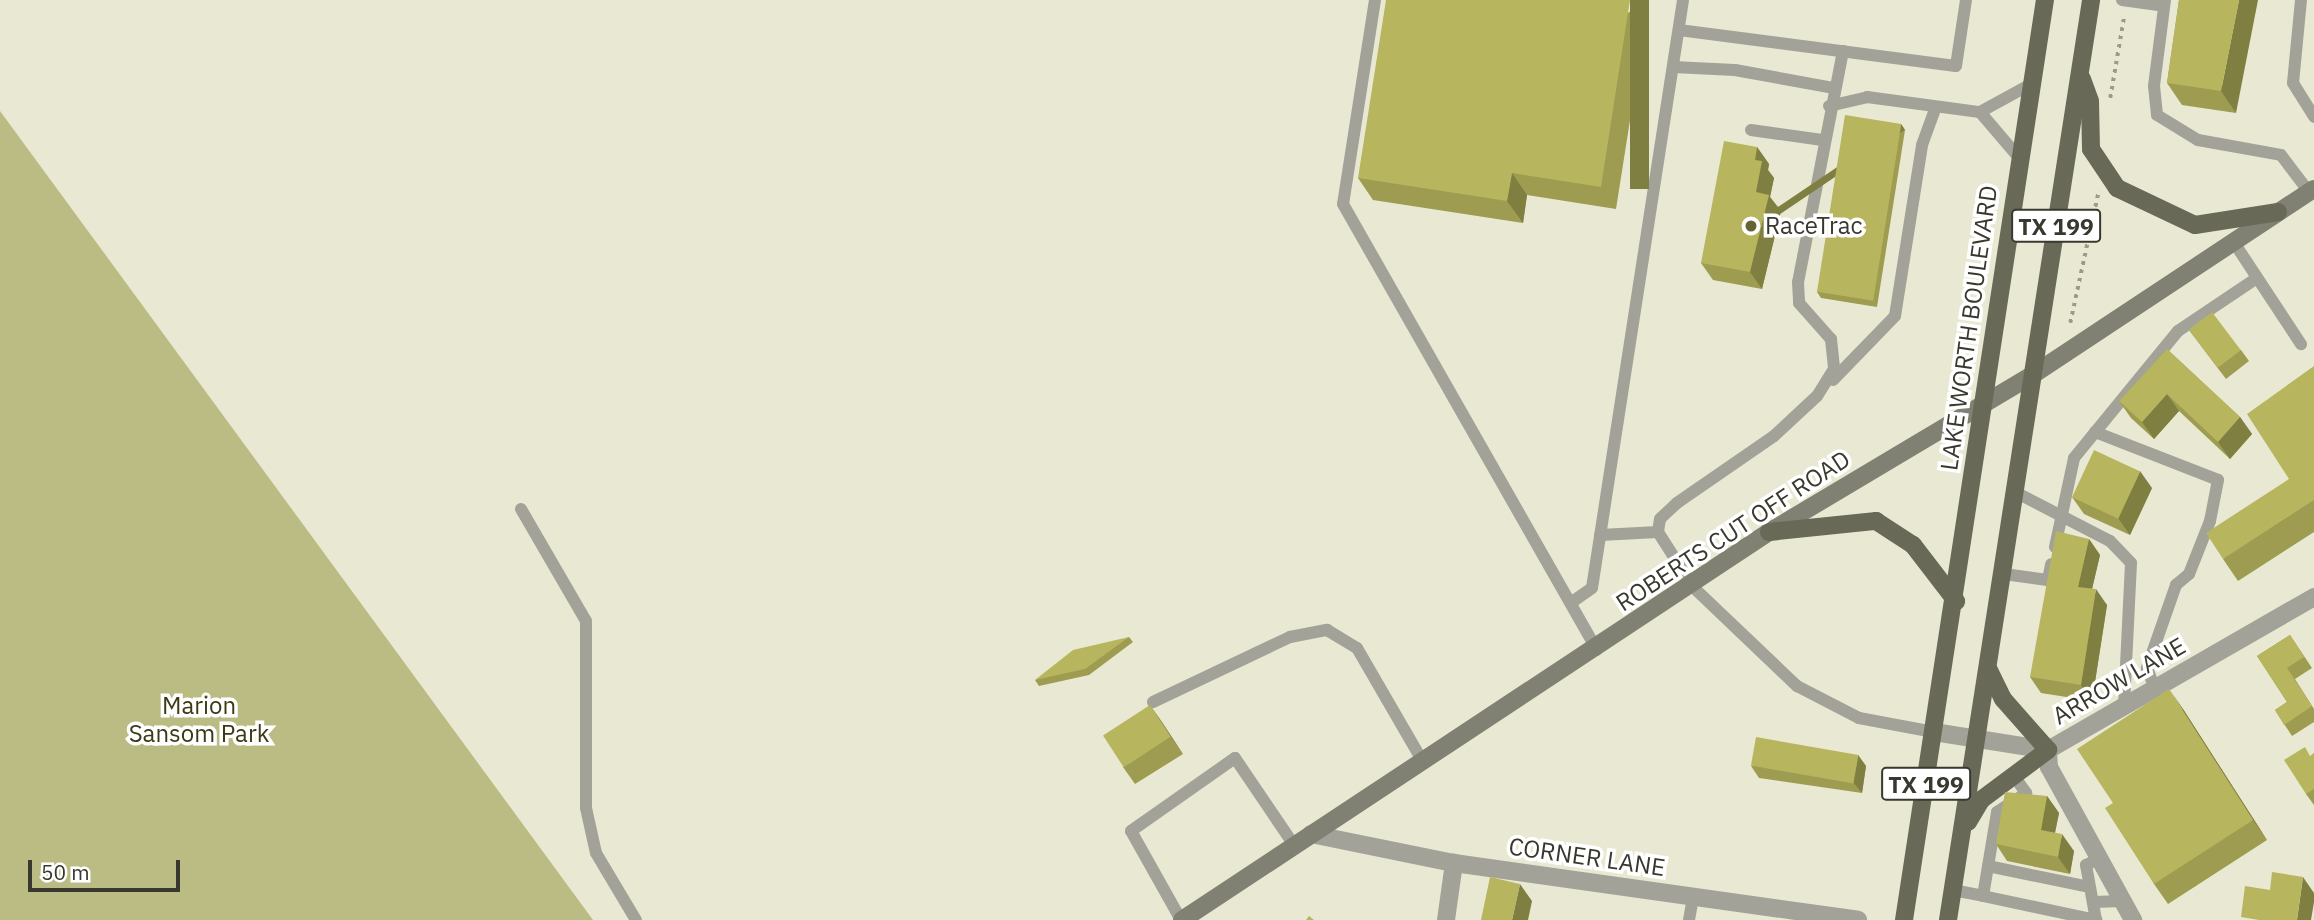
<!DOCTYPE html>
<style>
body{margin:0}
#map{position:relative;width:2314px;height:920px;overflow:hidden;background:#e9e9d3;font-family:"IBM Plex Sans",sans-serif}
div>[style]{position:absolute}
.green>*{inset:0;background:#bbbb84}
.path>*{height:3.5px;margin-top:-1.75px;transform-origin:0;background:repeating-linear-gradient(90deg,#9b9b8b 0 3.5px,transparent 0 8.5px)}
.lane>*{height:12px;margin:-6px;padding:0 6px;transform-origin:6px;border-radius:6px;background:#a2a299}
.street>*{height:18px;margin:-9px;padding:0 9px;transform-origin:9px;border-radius:9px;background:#a2a299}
.secondary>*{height:18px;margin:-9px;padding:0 9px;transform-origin:9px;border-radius:9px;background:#808173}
.primary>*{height:18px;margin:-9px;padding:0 9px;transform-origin:9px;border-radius:9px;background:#696958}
.wall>*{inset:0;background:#9d9c51}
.shaded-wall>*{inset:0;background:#807f42;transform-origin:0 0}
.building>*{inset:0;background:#b7b55e;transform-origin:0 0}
.dots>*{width:19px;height:19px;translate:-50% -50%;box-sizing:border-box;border:4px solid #fff;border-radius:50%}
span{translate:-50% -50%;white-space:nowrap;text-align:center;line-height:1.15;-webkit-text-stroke:7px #fff;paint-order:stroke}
.shield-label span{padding:2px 5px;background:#fff;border:2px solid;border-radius:5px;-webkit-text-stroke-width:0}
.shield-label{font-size:23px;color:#38382f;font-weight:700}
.poi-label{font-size:24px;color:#38382f}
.left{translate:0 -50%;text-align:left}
.street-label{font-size:24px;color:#38382f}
.park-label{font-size:24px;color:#3b3a14}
.scale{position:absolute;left:28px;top:860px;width:152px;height:32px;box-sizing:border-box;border:4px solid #38382f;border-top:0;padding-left:9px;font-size:21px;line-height:24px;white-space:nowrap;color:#38382f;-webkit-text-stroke:5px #fff;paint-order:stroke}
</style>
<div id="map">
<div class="green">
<i style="clip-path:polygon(0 111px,593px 920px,0 920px)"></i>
</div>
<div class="path">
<i style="left:2110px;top:98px;width:83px;rotate:-80.3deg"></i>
<i style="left:2070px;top:323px;width:133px;rotate:-77.8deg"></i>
</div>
<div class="lane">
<i style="left:1375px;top:0;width:206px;rotate:98.9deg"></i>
<i style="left:1343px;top:204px;width:513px;rotate:60.34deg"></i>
<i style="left:2122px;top:0;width:42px;rotate:8.1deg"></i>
<i style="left:2165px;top:0;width:87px;rotate:97.3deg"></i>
<i style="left:2154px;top:86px;width:29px;rotate:84deg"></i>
<i style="left:2157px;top:115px;width:48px;rotate:31.4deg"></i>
<i style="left:2198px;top:140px;width:84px;rotate:10.2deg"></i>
<i style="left:2281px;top:155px;width:46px;rotate:52.9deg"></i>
<i style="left:2301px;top:0;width:83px;rotate:95.5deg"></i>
<i style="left:2293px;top:83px;width:40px;rotate:58deg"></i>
<i style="left:1679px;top:30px;width:279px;rotate:7.4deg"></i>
<i style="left:1956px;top:66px;width:67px;rotate:-81.4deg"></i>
<i style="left:1843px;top:51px;width:235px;rotate:101deg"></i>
<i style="left:1798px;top:282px;width:21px;rotate:87deg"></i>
<i style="left:1799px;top:303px;width:48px;rotate:48.4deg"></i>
<i style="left:1831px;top:339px;width:30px;rotate:84deg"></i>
<i style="left:1834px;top:369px;width:32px;rotate:122deg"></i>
<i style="left:1817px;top:396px;width:59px;rotate:137.1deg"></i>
<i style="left:1774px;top:436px;width:118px;rotate:145.4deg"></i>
<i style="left:1677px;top:503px;width:23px;rotate:137deg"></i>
<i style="left:1660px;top:519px;width:13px;rotate:99deg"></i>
<i style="left:1658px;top:532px;width:65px;rotate:57.5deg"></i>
<i style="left:1693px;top:587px;width:144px;rotate:43.6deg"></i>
<i style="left:1797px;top:686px;width:70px;rotate:27.3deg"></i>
<i style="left:1859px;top:718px;width:76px;rotate:10.6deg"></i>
<i style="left:1673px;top:67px;width:62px;rotate:2.8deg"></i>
<i style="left:1735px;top:70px;width:101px;rotate:10.3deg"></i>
<i style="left:1829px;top:106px;width:39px;rotate:-13deg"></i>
<i style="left:1867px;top:97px;width:114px;rotate:7.6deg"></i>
<i style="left:1980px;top:112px;width:60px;rotate:-28.7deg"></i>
<i style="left:1980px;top:112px;width:62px;rotate:49.6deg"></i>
<i style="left:1751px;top:130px;width:72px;rotate:8deg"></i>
<i style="left:2235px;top:244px;width:120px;rotate:56.6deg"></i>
<i style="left:1833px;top:380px;width:89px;rotate:-45.9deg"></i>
<i style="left:1895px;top:316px;width:173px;rotate:-81deg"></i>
<i style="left:1922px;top:145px;width:38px;rotate:-70deg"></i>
<i style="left:2095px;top:432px;width:132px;rotate:21.3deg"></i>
<i style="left:2218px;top:480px;width:42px;rotate:101deg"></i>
<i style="left:2210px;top:521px;width:57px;rotate:111.6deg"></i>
<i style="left:2189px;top:574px;width:17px;rotate:140deg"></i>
<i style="left:2176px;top:585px;width:88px;rotate:109.3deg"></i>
<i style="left:2147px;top:668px;width:22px;rotate:69deg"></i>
<i style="left:2015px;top:492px;width:107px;rotate:27.3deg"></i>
<i style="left:2110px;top:541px;width:30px;rotate:46deg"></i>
<i style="left:2131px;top:563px;width:144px;rotate:92.8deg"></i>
<i style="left:521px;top:509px;width:129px;rotate:59.9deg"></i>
<i style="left:586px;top:621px;width:187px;rotate:90deg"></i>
<i style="left:586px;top:808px;width:46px;rotate:77.5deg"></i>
<i style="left:596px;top:853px;width:78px;rotate:59.2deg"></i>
<i style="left:1600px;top:535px;width:58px;rotate:-3deg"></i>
<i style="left:2055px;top:547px;width:91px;rotate:-77.9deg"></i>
<i style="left:2074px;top:458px;width:164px;rotate:-50.7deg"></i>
<i style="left:2178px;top:331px;width:95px;rotate:-33.9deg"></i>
<i style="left:2004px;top:574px;width:44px;rotate:7.8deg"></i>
<i style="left:2048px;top:580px;width:16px;rotate:-79deg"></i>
<i style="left:1572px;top:602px;width:24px;rotate:-35deg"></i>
<i style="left:1592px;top:588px;width:595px;rotate:-81.2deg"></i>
<i style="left:1153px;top:702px;width:152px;rotate:-25.4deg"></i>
<i style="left:1290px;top:637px;width:38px;rotate:-11deg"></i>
<i style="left:1327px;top:630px;width:35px;rotate:31deg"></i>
<i style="left:1357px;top:648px;width:132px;rotate:59.9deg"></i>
<i style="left:1988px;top:866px;width:103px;rotate:11.7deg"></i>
<i style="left:1953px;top:890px;width:31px;rotate:11deg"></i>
<i style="left:1983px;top:896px;width:85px;rotate:-80.5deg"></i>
<i style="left:1997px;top:812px;width:35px;rotate:-33deg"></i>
<i style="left:2026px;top:793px;width:21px;rotate:-125deg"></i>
<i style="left:1983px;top:896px;width:116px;rotate:12deg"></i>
<i style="left:2096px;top:920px;width:56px;rotate:-100.3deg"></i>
<i style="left:2086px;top:865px;width:16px;rotate:-27deg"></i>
<i style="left:2093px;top:902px;width:30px;rotate:-2deg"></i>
<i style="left:1181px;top:920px;width:102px;rotate:-119.3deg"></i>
<i style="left:1131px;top:831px;width:127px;rotate:-35.1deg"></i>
<i style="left:1235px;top:758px;width:105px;rotate:55.9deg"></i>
<i style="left:1689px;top:920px;width:23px;rotate:-80deg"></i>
</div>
<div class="street">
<i style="left:1934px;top:732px;width:115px;rotate:9deg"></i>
<i style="left:2048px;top:750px;width:307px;rotate:-29.9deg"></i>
<i style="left:2048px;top:750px;width:17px;rotate:87deg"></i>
<i style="left:2049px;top:767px;width:175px;rotate:61.2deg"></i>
<i style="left:1311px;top:834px;width:146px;rotate:11.5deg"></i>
<i style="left:1454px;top:863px;width:408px;rotate:8deg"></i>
<i style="left:1446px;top:920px;width:58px;rotate:-82deg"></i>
</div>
<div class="secondary">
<i style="left:1182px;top:920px;width:704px;rotate:-33.46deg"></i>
<i style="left:1769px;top:532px;width:305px;rotate:-30.8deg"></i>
<i style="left:2031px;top:376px;width:339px;rotate:-33.5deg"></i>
</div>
<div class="primary">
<i style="left:2082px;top:79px;width:23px;rotate:70deg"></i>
<i style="left:2090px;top:101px;width:48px;rotate:88.8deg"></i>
<i style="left:2091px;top:149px;width:47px;rotate:56.3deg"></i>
<i style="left:2117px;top:188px;width:86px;rotate:25.4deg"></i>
<i style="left:2195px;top:225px;width:84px;rotate:-8.9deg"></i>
<i style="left:1769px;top:532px;width:108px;rotate:-5.9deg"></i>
<i style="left:1876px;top:521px;width:44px;rotate:33deg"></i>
<i style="left:1913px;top:545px;width:71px;rotate:52.5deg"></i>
<i style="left:1968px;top:822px;width:26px;rotate:-59deg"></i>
<i style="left:1981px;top:800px;width:84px;rotate:-36.7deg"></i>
<i style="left:2048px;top:750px;width:68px;rotate:-131.4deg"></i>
<i style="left:2003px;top:699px;width:32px;rotate:-116deg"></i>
<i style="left:1904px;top:920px;width:931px;rotate:-81.29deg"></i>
<i style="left:1948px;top:920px;width:931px;rotate:-81.16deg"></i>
</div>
<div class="wall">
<i style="clip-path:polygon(1649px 0,1616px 209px,1527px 195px,1523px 223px,1373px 200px,1358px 178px)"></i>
<i style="clip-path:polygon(2179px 0,2236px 113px,2182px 105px,2167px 83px)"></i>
<i style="clip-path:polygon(1901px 124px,1905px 130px,1877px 307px,1821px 298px,1817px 292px)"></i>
<i style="clip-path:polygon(1757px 147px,1769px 164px,1768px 170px,1774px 178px,1770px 197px,1781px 211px,1762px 289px,1713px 280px,1701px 263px)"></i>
<i style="clip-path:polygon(2189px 330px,2241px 350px,2249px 361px,2226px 379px)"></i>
<i style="clip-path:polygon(2167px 349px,2240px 417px,2252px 434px,2230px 459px,2179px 411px,2154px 439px,2131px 418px,2119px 401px)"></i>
<i style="clip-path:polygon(2314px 366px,2314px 532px,2238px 581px,2223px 559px,2289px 479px)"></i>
<i style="clip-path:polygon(2152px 488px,2130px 535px,2084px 514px,2072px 497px)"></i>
<i style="clip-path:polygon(2089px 539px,2100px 555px,2092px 589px,2107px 605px,2092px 701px,2041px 693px,2030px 677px)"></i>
<i style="clip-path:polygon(2290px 635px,2312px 668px,2295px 679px,2314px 709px,2314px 722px,2292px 736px,2275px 710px,2287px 702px,2257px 656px)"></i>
<i style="clip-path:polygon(1129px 637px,1133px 642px,1089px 675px,1039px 686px,1035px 680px)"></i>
<i style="clip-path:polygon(1150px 705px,1183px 754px,1135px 784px,1123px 767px)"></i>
<i style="clip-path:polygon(2183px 709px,2267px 840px,2168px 904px,2154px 884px,2113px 803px)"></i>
<i style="clip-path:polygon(2314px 753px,2314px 805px,2306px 794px,2311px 756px)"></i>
<i style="clip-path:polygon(1858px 755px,1866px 766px,1862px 793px,1759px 778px,1751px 766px)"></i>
<i style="clip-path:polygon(2047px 796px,2059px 813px,2055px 833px,2074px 851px,2070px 874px,2007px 861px,1996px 844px)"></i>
</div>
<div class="shaded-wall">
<i style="left:1630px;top:0;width:19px;height:189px"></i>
<i style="clip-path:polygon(2239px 0,2258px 0,2236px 113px,2221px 91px)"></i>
<i style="left:1901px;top:124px;width:7px;height:179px;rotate:56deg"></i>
<i style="clip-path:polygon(1757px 147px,1769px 164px,1768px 170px,1774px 178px,1770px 197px,1781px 211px,1762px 289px,1750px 272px,1756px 192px,1755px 160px)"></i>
<i style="clip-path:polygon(1512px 173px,1527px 195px,1523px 223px,1507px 201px)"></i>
<i style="clip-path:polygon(2167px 394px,2179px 411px,2154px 439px,2142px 422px)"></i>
<i style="clip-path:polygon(2240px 417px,2252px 434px,2230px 459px,2218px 442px)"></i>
<i style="clip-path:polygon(2140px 471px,2152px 488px,2130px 535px,2118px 518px)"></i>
<i style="clip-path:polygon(2089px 539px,2100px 555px,2089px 602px,2078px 587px)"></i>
<i style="clip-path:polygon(2096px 589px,2107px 605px,2092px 701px,2081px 685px)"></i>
<i style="clip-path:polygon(2169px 689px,2183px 709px,2267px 840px,2253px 820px)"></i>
<i style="clip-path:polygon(1150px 705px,1162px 722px,1183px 754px,1171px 737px)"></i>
<i style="clip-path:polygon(1858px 755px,1866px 766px,1862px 793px,1853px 782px)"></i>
<i style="clip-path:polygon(2047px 796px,2059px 813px,2052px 847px,2041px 830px)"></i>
<i style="clip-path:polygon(2062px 834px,2074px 851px,2070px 874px,2058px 857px)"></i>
<i style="clip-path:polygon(2303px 877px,2314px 893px,2314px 902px,2311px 920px,2297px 920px)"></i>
<i style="clip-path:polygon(1520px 884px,1532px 901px,1528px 920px,1512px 920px)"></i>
</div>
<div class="building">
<i style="clip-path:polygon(1386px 0,1630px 0,1601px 187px,1512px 173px,1507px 201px,1358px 178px)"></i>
<i style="clip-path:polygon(2179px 0,2239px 0,2221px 91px,2167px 83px)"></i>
<i style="left:1845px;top:115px;width:57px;height:179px;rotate:9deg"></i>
<i style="clip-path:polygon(1724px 141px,1757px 147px,1755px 160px,1762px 161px,1756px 192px,1769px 195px,1750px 272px,1701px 263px)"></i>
<i style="left:2212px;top:312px;width:48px;height:29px;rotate:53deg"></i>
<i style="clip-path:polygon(2167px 349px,2240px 417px,2218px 442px,2167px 394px,2142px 422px,2119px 401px)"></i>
<i style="clip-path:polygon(2314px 366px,2314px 500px,2223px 559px,2206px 533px,2289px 479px,2247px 414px)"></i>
<i style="left:2094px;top:450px;width:51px;height:52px;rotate:25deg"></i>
<i style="clip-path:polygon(2056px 531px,2089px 539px,2078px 587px,2096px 589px,2081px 685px,2030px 677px)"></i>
<i style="clip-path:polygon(2290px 635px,2304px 657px,2287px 668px,2312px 706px,2284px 725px,2275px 710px,2287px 702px,2257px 656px)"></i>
<i style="clip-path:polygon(1129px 637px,1085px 669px,1035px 680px,1073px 650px)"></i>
<i style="clip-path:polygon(2169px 689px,2253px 820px,2154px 884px,2105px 808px,2113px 803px,2077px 749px)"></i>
<i style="left:1150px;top:705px;width:38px;height:56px;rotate:57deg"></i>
<i style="left:1756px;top:737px;width:104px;height:29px;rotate:10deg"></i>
<i style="clip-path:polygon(2305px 747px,2310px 756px,2314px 753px,2314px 789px,2306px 794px,2284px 760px)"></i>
<i style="clip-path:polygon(2005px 792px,2047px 796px,2041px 830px,2062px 834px,2058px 857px,1996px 844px)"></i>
<i style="clip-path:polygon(2272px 872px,2303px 877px,2297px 920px,2259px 920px,2241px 917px,2245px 886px,2270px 890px)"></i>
<i style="clip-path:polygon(1490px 877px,1520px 884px,1512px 920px,1481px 920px)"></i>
<i style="clip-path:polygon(1309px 916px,1314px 920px,1306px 920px)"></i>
</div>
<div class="dots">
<i style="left:1751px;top:226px;background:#666532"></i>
</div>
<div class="shield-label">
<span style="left:2056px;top:226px">TX 199</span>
<span style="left:1926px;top:784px">TX 199</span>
</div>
<div class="poi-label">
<span class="left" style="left:1765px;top:226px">RaceTrac</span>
</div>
<div class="street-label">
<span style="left:1969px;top:328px;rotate:-82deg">LAKE WORTH BOULEVARD</span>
<span style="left:1733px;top:531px;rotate:-33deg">ROBERTS CUT OFF ROAD</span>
<span style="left:2119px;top:681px;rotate:-30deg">ARROW LANE</span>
<span style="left:1587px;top:857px;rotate:8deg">CORNER LANE</span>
</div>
<div class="park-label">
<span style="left:199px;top:720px">Marion<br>Sansom Park</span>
</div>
<div class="scale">50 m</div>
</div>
